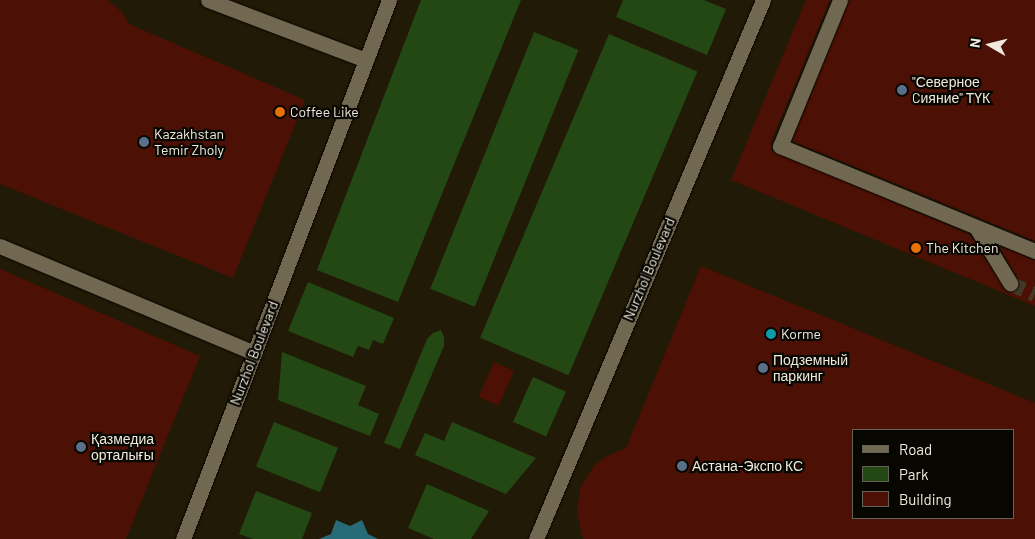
<!DOCTYPE html>
<meta charset="utf-8">
<style>
body{margin:0}
#map{position:relative;width:1035px;height:539px;overflow:hidden;background:#211a06;font-family:Barlow,sans-serif}
div>[style]{position:absolute}
.green>*{inset:0;background:#244814;transform-origin:0 0}
.water>*{inset:0;background:#276b78}
.building>*{inset:0;background:#4d1005;transform-origin:0 0}
.minor-tunnel>*{height:15px;margin-top:-7.5px;transform-origin:0;background:repeating-linear-gradient(90deg,#403926 0 15px,transparent 0 23px)}
.roads{filter:drop-shadow(0 0 1px #0b0500) drop-shadow(0 0 1px #0b0500)}
.minor>*{height:15px;margin:-7.5px;padding:0 7.5px;transform-origin:7.5px;border-radius:7.5px;background:#706851}
.dots>*{width:14px;height:14px;translate:-50% -50%;box-sizing:border-box;border:2px solid #080601;border-radius:50%}
span{translate:-50% -50%;white-space:nowrap;text-align:center;line-height:1.15;-webkit-text-stroke:4.5px #080601;paint-order:stroke}
.poi-label{font-size:14px;color:#efeadd}
.left{translate:0 -50%;text-align:left}
.street-label{font-size:14px;color:#efeadd}
.legend{position:absolute;left:852px;top:429px;width:162px;height:90px;box-sizing:border-box;background:#080601;border:1px solid #646159;margin:0;padding:6px 9px;list-style:none;font-size:15px;color:#efeadd}
.legend li{display:flex;align-items:center;gap:10px;height:25px}
.legend b{width:25px;border:1px solid #646159}
.north{position:absolute;left:965px;top:20px;width:50px;height:50px;-webkit-text-stroke:4px #080601;paint-order:stroke;rotate:278deg;font-size:14px;font-weight:700;line-height:20px;text-align:center;color:#efeadd}
.north::after{content:'';display:block;margin:auto;width:18px;height:22px;background:#efeadd;clip-path:polygon(50% 0,100% 100%,50% 72%,0 100%)}
</style>
<div id="map">
<div class="green">
<i style="clip-path:polygon(421px 0,521px 0,398px 302px,317px 270px)"></i>
<i style="clip-path:polygon(623px 0,704px 0,726px 9px,707px 55px,616px 17px)"></i>
<i style="left:534px;top:32px;width:48px;height:277px;rotate:22deg"></i>
<i style="left:609px;top:34px;width:96px;height:330px;rotate:23deg"></i>
<i style="clip-path:polygon(308px 282px,394px 318px,383px 344px,373px 340px,369px 350px,358px 346px,353px 357px,288px 331px)"></i>
<i style="clip-path:polygon(441px 330px,444px 337px,444px 346px,400px 449px,384px 443px,427px 339px,433px 333px)"></i>
<i style="clip-path:polygon(282px 352px,366px 386px,358px 405px,379px 414px,370px 436px,278px 400px)"></i>
<i style="left:533px;top:377px;width:36px;height:49px;rotate:24deg"></i>
<i style="left:274px;top:422px;width:69px;height:48px;rotate:22deg"></i>
<i style="clip-path:polygon(452px 422px,536px 458px,506px 494px,415px 455px,425px 433px,444px 441px)"></i>
<i style="clip-path:polygon(427px 484px,489px 511px,471px 539px,434px 539px,408px 528px)"></i>
<i style="clip-path:polygon(256px 491px,312px 513px,302px 539px,253px 539px,239px 534px)"></i>
</div>
<div class="water">
<i style="clip-path:polygon(336px 520px,350px 526px,362px 520px,368px 534px,378px 539px,319px 539px,331px 534px)"></i>
</div>
<div class="building">
<i style="clip-path:polygon(0 0,108px 0,122px 12px,129px 24px,305px 100px,233px 278px,0 184px)"></i>
<i style="clip-path:polygon(806px 0,830px 0,771px 142px,772px 151px,969px 234px,1006px 291px,1015px 291px,1019px 282px,999px 246px,1035px 260px,1035px 306px,731px 180px)"></i>
<i style="clip-path:polygon(849px 0,1035px 0,1035px 241px,792px 141px)"></i>
<i style="clip-path:polygon(evenodd,701px 266px,1035px 403px,1035px 539px,583px 539px,577px 513px,580px 488px,594px 466px,605px 457px,626px 448px,701px 266px,854px 430px,1014px 430px,1014px 518px,854px 518px,854px 430px)"></i>
<i style="clip-path:polygon(0 269px,200px 356px,126px 539px,0 539px)"></i>
<i style="left:494px;top:362px;width:22px;height:38px;rotate:24deg"></i>
</div>
<div class="minor-tunnel">
<i style="left:1010px;top:283px;width:27px;rotate:24deg"></i>
</div>
<div class="roads">
<div class="minor">
<i style="left:208px;top:0;width:169px;rotate:20.8deg"></i>
<i style="left:840px;top:0;width:158px;rotate:112.3deg"></i>
<i style="left:780px;top:146px;width:276px;rotate:22.4deg"></i>
<i style="left:976px;top:227px;width:66px;rotate:58.7deg"></i>
<i style="left:0;top:246px;width:276px;rotate:22.8deg"></i>
<i style="left:183px;top:539px;width:577px;rotate:-69.08deg"></i>
<i style="left:536px;top:539px;width:585px;rotate:-67.16deg"></i>
</div>
</div>
<div class="dots">
<i style="left:902px;top:90px;background:#5c6f8a"></i>
<i style="left:280px;top:112px;background:#e8710a"></i>
<i style="left:144px;top:142px;background:#5c6f8a"></i>
<i style="left:916px;top:248px;background:#e8710a"></i>
<i style="left:771px;top:334px;background:#0f9aa8"></i>
<i style="left:763px;top:368px;background:#5c6f8a"></i>
<i style="left:81px;top:447px;background:#5c6f8a"></i>
<i style="left:682px;top:466px;background:#5c6f8a"></i>
</div>
<div class="poi-label">
<span class="left" style="left:912px;top:90px">"Северное<br>Cияние" ТҮК</span>
<span class="left" style="left:290px;top:112px">Coffee Like</span>
<span class="left" style="left:154px;top:142px">Kazakhstan<br>Temir Zholy</span>
<span class="left" style="left:926px;top:248px">The Kitchen</span>
<span class="left" style="left:781px;top:334px">Korme</span>
<span class="left" style="left:773px;top:368px">Подземный<br>паркинг</span>
<span class="left" style="left:91px;top:447px">Қазмедиа<br>орталығы</span>
<span class="left" style="left:692px;top:466px">Астана-Экспо КС</span>
</div>
<div class="street-label">
<span style="left:649px;top:269px;rotate:-67deg">Nurzhol Boulevard</span>
<span style="left:254px;top:353px;rotate:-69deg">Nurzhol Boulevard</span>
</div>
<ul class="legend">
<li><b style="height:6px;background:#706851"></b>Road</li>
<li><b style="height:14px;background:#244814"></b>Park</li>
<li><b style="height:14px;background:#4d1005"></b>Building</li>
</ul>
<div class="north">N</div>
</div>
